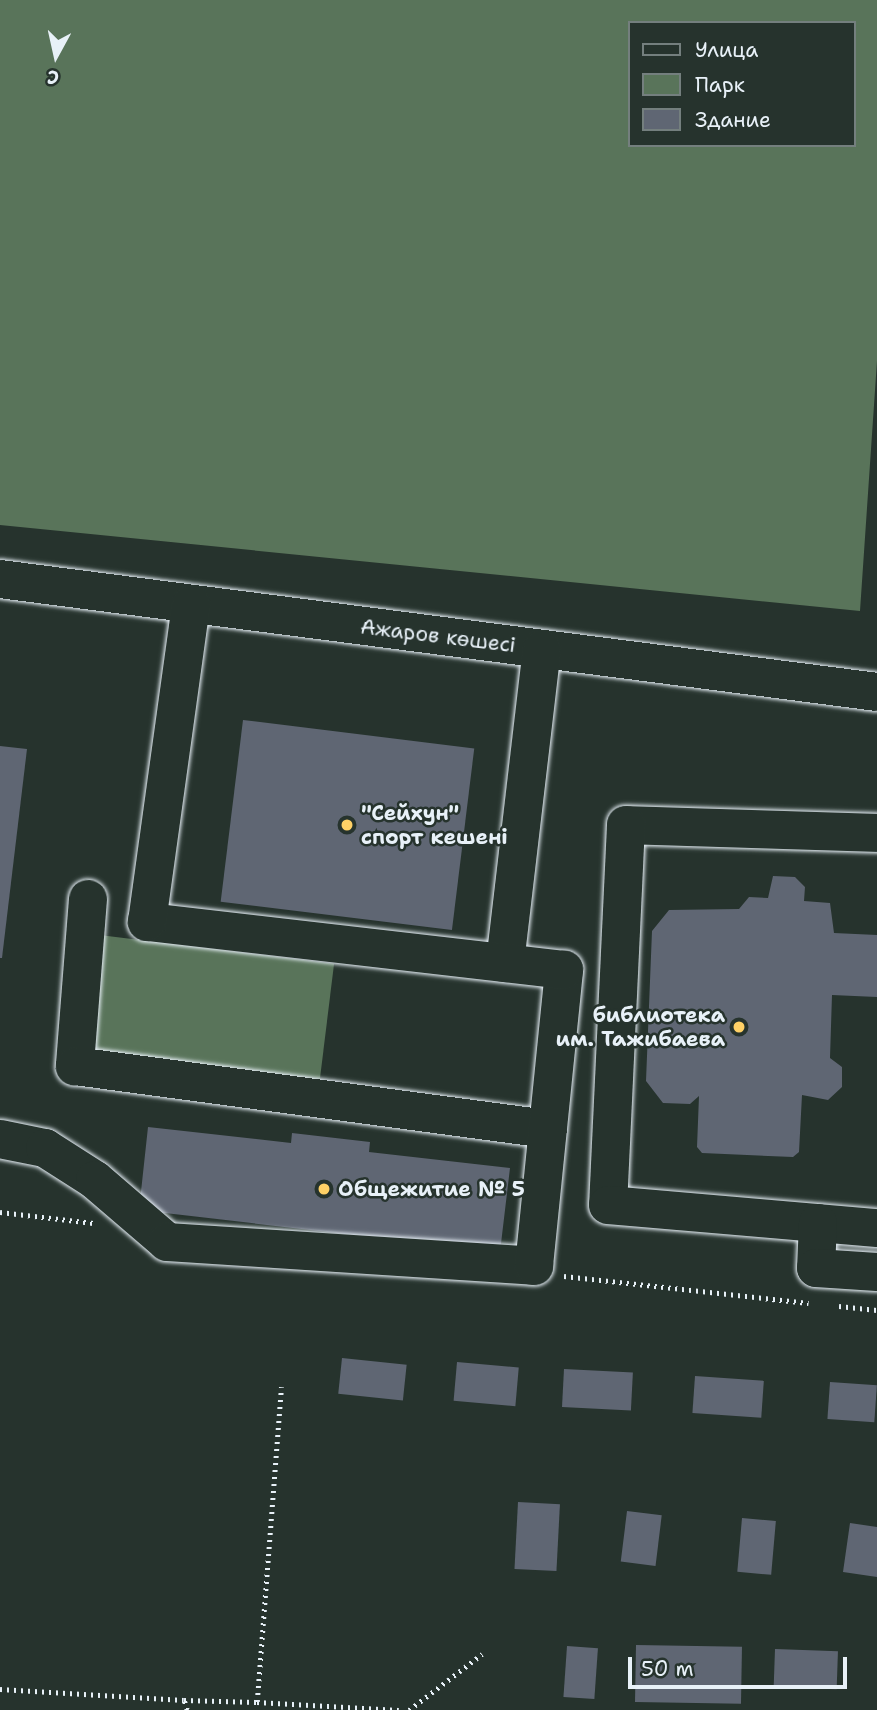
<!DOCTYPE html>
<meta charset="utf-8">
<style>
body{margin:0}
#map{position:relative;width:877px;height:1710px;overflow:hidden;background:#26332d;font-family:"Shantell Sans",sans-serif}
div>[style]{position:absolute}
.green>*{inset:0;background:#59745a;transform-origin:0 0}
.building>*{inset:0;background:#5f6673;transform-origin:0 0}
.path>*{height:4.5px;margin-top:-2.25px;transform-origin:0;background:repeating-linear-gradient(90deg,#e8f1f8 0 2px,transparent 0 7px)}
.roads{filter:drop-shadow(0 0 2px #e8f1f8) drop-shadow(0 0 2px #e8f1f8)}
.minor>*{height:38px;margin:-19px;padding:0 19px;transform-origin:19px;border-radius:19px;background:#26332d}
.dots>*{width:19px;height:19px;translate:-50% -50%;box-sizing:border-box;border:4px solid #26332d;border-radius:50%}
span{translate:-50% -50%;white-space:nowrap;text-align:center;line-height:1.15;-webkit-text-stroke:5px #26332d;paint-order:stroke}
.street-label{font-size:21px;color:#e8f1f8}
.poi-label{font-size:21px;color:#e8f1f8;font-weight:700}
.left{translate:0 -50%;text-align:left}
.right{translate:-100% -50%;text-align:right}
.legend{position:absolute;left:628px;top:21px;width:228px;height:126px;box-sizing:border-box;background:#26332d;border:2px solid #747f7e;margin:0;padding:9px 12px;list-style:none;font-size:21px;color:#e8f1f8}
.legend li{display:flex;align-items:center;gap:14px;height:35px}
.legend b{width:35px;border:2px solid #747f7e}
.north{position:absolute;left:21px;top:21px;width:70px;height:70px;-webkit-text-stroke:5px #26332d;paint-order:stroke;rotate:188deg;font-size:19px;font-weight:700;line-height:28px;text-align:center;color:#e8f1f8}
.north::after{content:'';display:block;margin:auto;width:24px;height:32px;background:#e8f1f8;clip-path:polygon(50% 0,100% 100%,50% 72%,0 100%)}
.scale{position:absolute;left:628px;top:1657px;width:219px;height:32px;box-sizing:border-box;border:4px solid #e8f1f8;border-top:0;padding-left:9px;font-size:21px;line-height:24px;white-space:nowrap;color:#e8f1f8;-webkit-text-stroke:5px #26332d;paint-order:stroke}
</style>
<div id="map">
<div class="green">
<i style="clip-path:polygon(evenodd,0 0,877px 0,877px 361px,860px 611px,0 525px,0 0,630px 23px,854px 23px,854px 145px,630px 145px,630px 23px)"></i>
<i style="left:75px;top:932px;width:261px;height:134px;rotate:7deg"></i>
</div>
<div class="building">
<i style="left:243px;top:720px;width:233px;height:183px;rotate:7deg"></i>
<i style="clip-path:polygon(0 746px,27px 749px,2px 958px,0 958px)"></i>
<i style="clip-path:polygon(773px 876px,795px 877px,805px 887px,804px 901px,830px 903px,834px 933px,877px 935px,877px 997px,832px 995px,830px 1058px,842px 1067px,842px 1087px,828px 1100px,802px 1095px,799px 1152px,793px 1157px,702px 1153px,697px 1147px,699px 1096px,690px 1104px,663px 1103px,646px 1081px,652px 931px,669px 910px,739px 909px,749px 897px,768px 898px)"></i>
<i style="clip-path:polygon(148px 1127px,291px 1143px,292px 1133px,370px 1142px,369px 1152px,510px 1168px,500px 1252px,139px 1210px)"></i>
<i style="left:342px;top:1358px;width:65px;height:36px;rotate:6deg"></i>
<i style="left:457px;top:1362px;width:62px;height:39px;rotate:5deg"></i>
<i style="left:564px;top:1369px;width:69px;height:38px;rotate:3deg"></i>
<i style="left:695px;top:1376px;width:69px;height:37px;rotate:4deg"></i>
<i style="left:830px;top:1382px;width:47px;height:37px;rotate:4deg"></i>
<i style="left:518px;top:1502px;width:42px;height:67px;rotate:3deg"></i>
<i style="left:627px;top:1511px;width:35px;height:51px;rotate:7deg"></i>
<i style="left:742px;top:1518px;width:34px;height:54px;rotate:5deg"></i>
<i style="clip-path:polygon(850px 1523px,877px 1527px,877px 1577px,843px 1572px)"></i>
<i style="left:636px;top:1645px;width:106px;height:57px;rotate:1deg"></i>
<i style="left:567px;top:1646px;width:31px;height:51px;rotate:4deg"></i>
<i style="left:775px;top:1649px;width:63px;height:38px;rotate:2deg"></i>
</div>
<div class="path">
<i style="left:0;top:1212px;width:94px;rotate:6.7deg"></i>
<i style="left:564px;top:1276px;width:246px;rotate:6.3deg"></i>
<i style="left:839px;top:1306px;width:38px;rotate:6deg"></i>
<i style="left:0;top:1689px;width:184px;rotate:3.4deg"></i>
<i style="left:257px;top:1702px;width:142px;rotate:3.2deg"></i>
<i style="left:187px;top:1710px;width:10px;rotate:-107deg"></i>
<i style="left:184px;top:1700px;width:73px;rotate:1.6deg"></i>
<i style="left:257px;top:1702px;width:316px;rotate:-85.6deg"></i>
<i style="left:409px;top:1710px;width:92px;rotate:-37.5deg"></i>
</div>
<div class="roads">
<div class="minor">
<i style="left:0;top:579px;width:884px;rotate:7.34deg"></i>
<i style="left:877px;top:833px;width:251px;rotate:-178.2deg"></i>
<i style="left:626px;top:825px;width:380px;rotate:92.7deg"></i>
<i style="left:608px;top:1205px;width:270px;rotate:4.9deg"></i>
<i style="left:88px;top:899px;width:168px;rotate:94.5deg"></i>
<i style="left:75px;top:1066px;width:477px;rotate:7.6deg"></i>
<i style="left:505px;top:963px;width:316px;rotate:-83.3deg"></i>
<i style="left:0;top:1139px;width:46px;rotate:11.3deg"></i>
<i style="left:45px;top:1148px;width:59px;rotate:32.6deg"></i>
<i style="left:95px;top:1180px;width:95px;rotate:40.7deg"></i>
<i style="left:167px;top:1242px;width:368px;rotate:3.7deg"></i>
<i style="left:534px;top:1266px;width:298px;rotate:-84.2deg"></i>
<i style="left:564px;top:970px;width:420px;rotate:-173.4deg"></i>
<i style="left:147px;top:922px;width:321px;rotate:-82.1deg"></i>
<i style="left:818px;top:1223px;width:45px;rotate:92.5deg"></i>
<i style="left:816px;top:1268px;width:61px;rotate:3.8deg"></i>
</div>
</div>
<div class="dots">
<i style="left:347px;top:825px;background:#ffd166"></i>
<i style="left:739px;top:1027px;background:#ffd166"></i>
<i style="left:324px;top:1189px;background:#ffd166"></i>
</div>
<div class="street-label">
<span style="left:438px;top:636px;rotate:7deg">Ажаров көшесі</span>
</div>
<div class="poi-label">
<span class="left" style="left:361px;top:825px">"Сейхун"<br>спорт кешені</span>
<span class="right" style="left:725px;top:1027px">библиотека<br>им. Тажибаева</span>
<span class="left" style="left:338px;top:1189px">Общежитие № 5</span>
</div>
<ul class="legend">
<li><b style="height:9px;background:#26332d"></b>Улица</li>
<li><b style="height:19px;background:#59745a"></b>Парк</li>
<li><b style="height:19px;background:#5f6673"></b>Здание</li>
</ul>
<div class="north">С</div>
<div class="scale">50 m</div>
</div>
